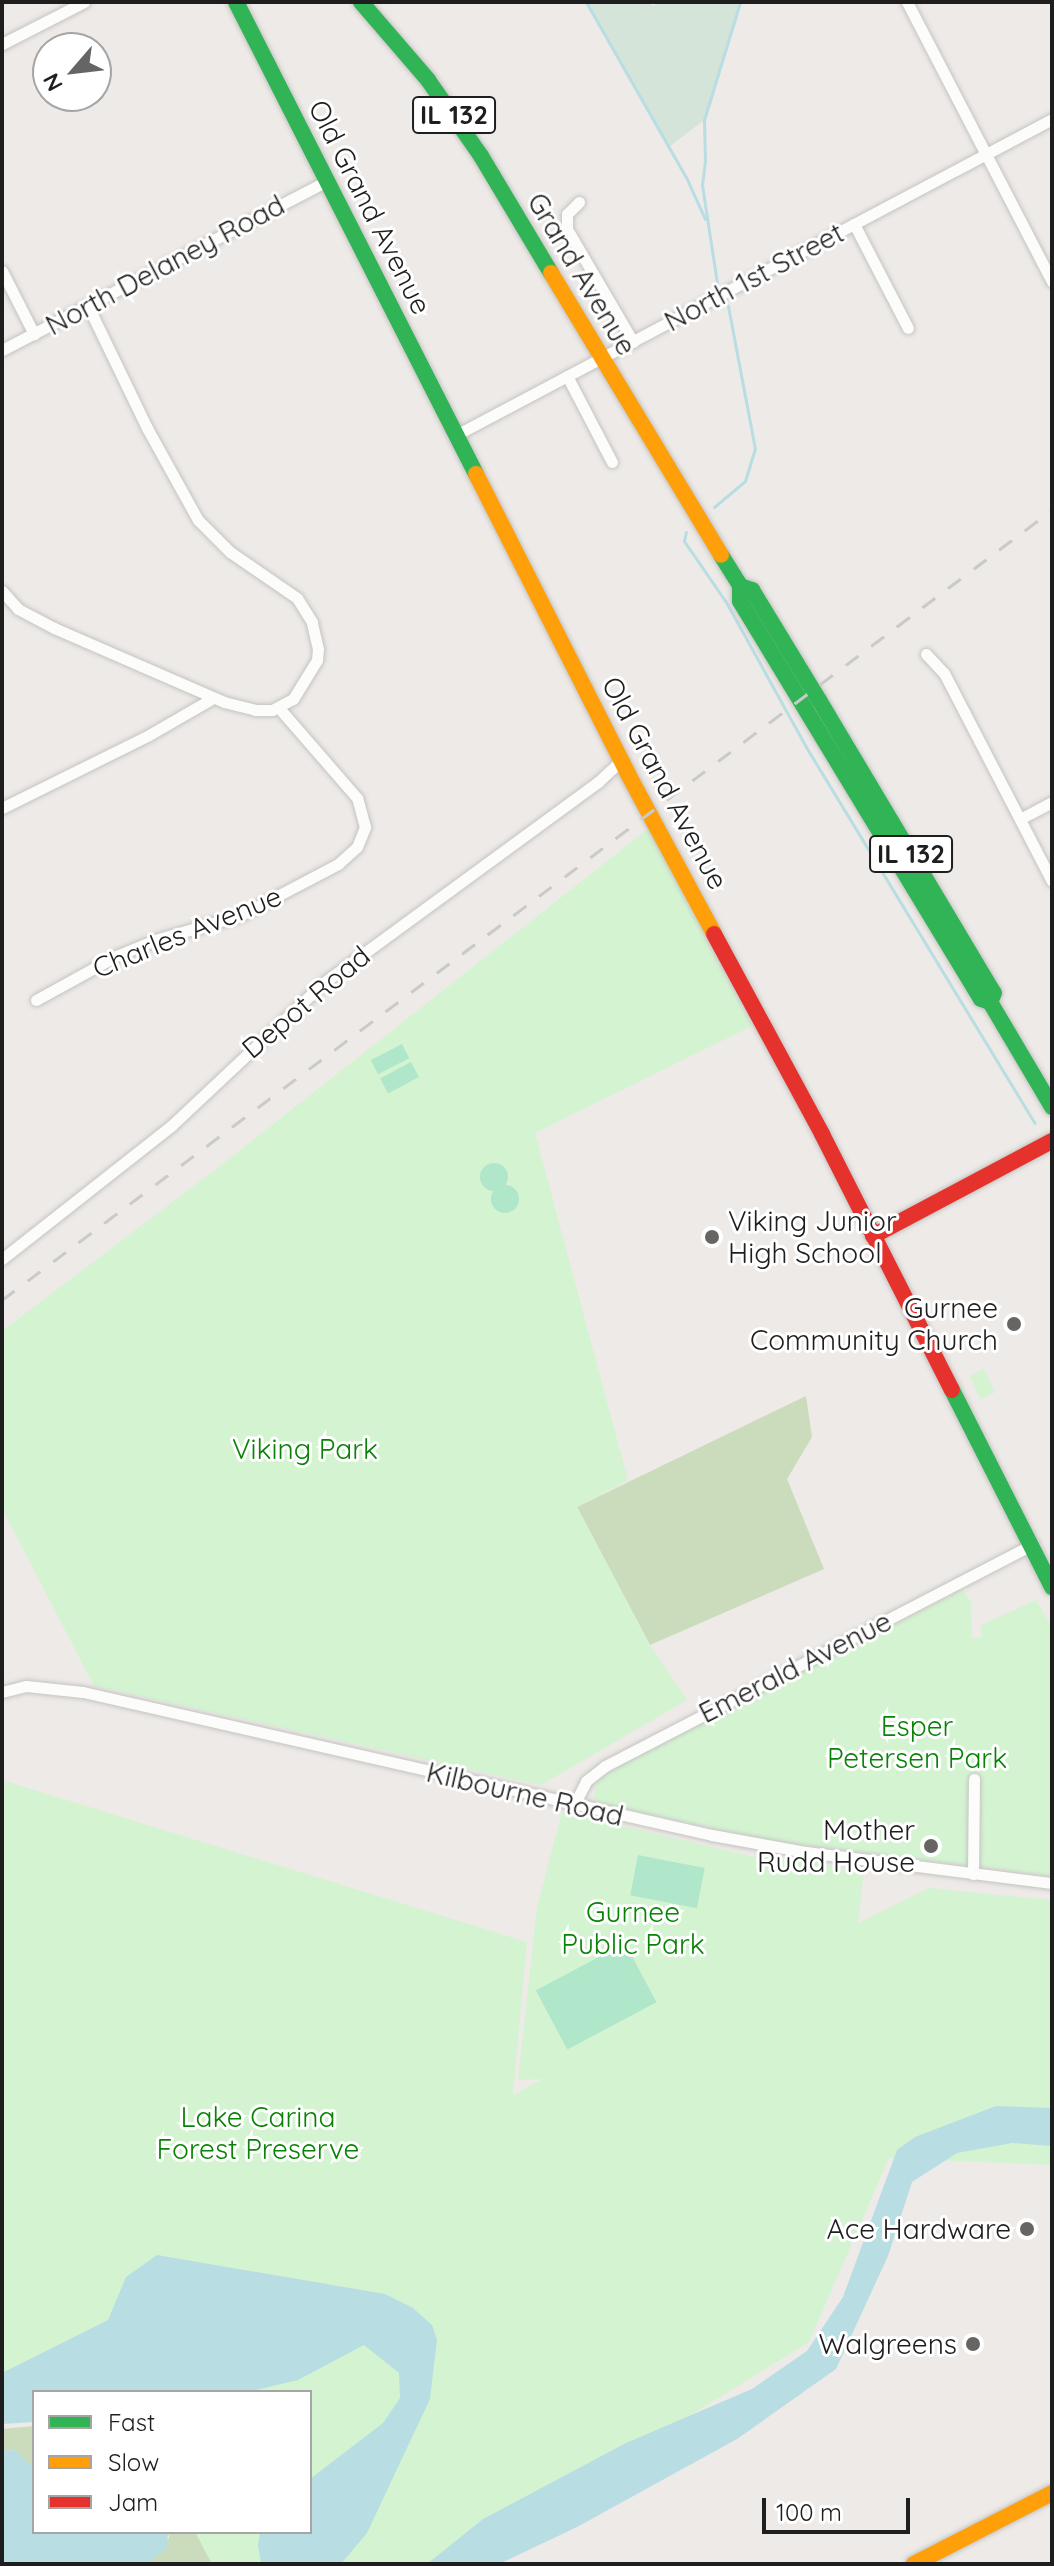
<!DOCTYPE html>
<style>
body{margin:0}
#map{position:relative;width:1054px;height:2566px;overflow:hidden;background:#edeae7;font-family:Quicksand,sans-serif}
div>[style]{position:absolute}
.forest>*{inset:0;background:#cadcbb}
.wetland>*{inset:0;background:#d4e4d9}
.park>*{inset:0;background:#d4f4d1;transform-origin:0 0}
.pitch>*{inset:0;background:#b0e6ca;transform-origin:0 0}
.round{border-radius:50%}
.water>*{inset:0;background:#b8dde2}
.stream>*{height:3px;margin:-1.5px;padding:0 1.5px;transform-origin:1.5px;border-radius:1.5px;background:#b8dde2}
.roads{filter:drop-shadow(0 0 2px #c5c4c3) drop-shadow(0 0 2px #c5c4c3)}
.street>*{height:11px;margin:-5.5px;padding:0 5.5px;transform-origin:5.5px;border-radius:5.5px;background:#fcfcfb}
.fast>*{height:16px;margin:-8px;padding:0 8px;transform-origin:8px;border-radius:8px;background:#30b455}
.slow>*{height:16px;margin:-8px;padding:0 8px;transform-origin:8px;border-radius:8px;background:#ff9f0a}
.jam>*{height:16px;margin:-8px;padding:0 8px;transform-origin:8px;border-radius:8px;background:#e5322d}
.rail>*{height:3px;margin-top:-1.5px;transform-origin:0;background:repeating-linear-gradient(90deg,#cacac9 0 16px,transparent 0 32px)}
.dots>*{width:22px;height:22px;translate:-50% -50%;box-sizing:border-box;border:4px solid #fff;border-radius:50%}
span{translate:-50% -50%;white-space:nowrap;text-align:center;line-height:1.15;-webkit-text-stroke:6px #fff;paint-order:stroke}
.shield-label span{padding:2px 6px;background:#fff;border:2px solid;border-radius:6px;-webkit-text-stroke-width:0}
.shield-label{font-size:26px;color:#1e1e1e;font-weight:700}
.street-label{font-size:28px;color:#1e1e1e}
.poi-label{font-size:28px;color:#1e1e1e}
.left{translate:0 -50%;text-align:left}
.right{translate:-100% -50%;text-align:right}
.park-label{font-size:28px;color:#088306}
.frame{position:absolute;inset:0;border:4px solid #1e1e1e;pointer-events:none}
.legend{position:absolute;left:32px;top:2390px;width:280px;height:144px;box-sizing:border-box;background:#fff;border:2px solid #a5a5a5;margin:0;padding:10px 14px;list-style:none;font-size:24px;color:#1e1e1e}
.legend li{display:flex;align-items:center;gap:16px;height:40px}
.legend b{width:40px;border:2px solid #a5a5a5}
.north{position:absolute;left:32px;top:32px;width:80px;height:80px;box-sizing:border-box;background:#fff;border:2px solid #a5a5a5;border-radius:50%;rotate:242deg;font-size:22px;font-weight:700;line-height:32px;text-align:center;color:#1e1e1e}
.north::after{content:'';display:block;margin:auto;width:28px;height:36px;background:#666564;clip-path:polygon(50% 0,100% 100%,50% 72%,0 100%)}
.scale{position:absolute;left:762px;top:2498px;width:148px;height:36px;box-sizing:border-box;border:4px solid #1e1e1e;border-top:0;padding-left:10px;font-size:24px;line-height:28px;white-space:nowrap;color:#1e1e1e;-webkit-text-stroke:6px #fff;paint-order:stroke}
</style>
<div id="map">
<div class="forest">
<i style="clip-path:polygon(806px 1396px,812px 1437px,787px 1479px,824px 1569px,650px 1645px,577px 1507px)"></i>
<i style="clip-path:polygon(34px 2426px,34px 2469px,15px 2450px,2px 2451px,2px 2429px)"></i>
<i style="clip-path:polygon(168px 2532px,234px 2532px,223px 2564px,146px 2564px,169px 2538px)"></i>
</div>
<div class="wetland">
<i style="clip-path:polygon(586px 2px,648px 2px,653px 6px,660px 2px,740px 2px,704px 120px,669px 147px)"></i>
</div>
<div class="park">
<i style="clip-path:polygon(649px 828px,752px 1026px,535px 1133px,628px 1480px,577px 1507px,650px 1645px,687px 1700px,541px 1785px,94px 1686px,2px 1508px,2px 1331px,224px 1163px)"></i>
<i style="left:984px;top:1369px;width:26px;height:16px;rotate:65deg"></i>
<i style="clip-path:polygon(963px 1590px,971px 1602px,972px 1637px,982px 1638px,981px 1625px,1036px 1600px,1052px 1627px,1052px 1876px,779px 1842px,601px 1804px,594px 1798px,596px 1781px,629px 1759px)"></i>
<i style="clip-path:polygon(2px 1780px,527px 1942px,513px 2095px,543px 2079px,518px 2080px,537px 1907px,562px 1812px,751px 1856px,864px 1870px,858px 1923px,929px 1888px,1052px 1900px,1052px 2165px,889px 2158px,809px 2342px,577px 2485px,439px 2564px,212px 2564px,195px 2532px,310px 2532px,310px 2392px,34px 2392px,2px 2403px)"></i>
</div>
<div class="pitch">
<i style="left:402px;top:1044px;width:16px;height:35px;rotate:63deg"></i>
<i style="left:411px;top:1062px;width:17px;height:35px;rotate:62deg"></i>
<i class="round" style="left:480px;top:1163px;width:28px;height:28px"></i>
<i class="round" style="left:491px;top:1185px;width:28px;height:28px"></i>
<i style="left:638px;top:1855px;width:68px;height:41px;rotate:11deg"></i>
<i style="left:625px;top:1943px;width:67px;height:101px;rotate:62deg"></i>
</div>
<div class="water">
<i style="clip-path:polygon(996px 2106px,1052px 2108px,1052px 2146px,1012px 2143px,957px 2153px,912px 2182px,888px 2256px,836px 2369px,737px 2439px,577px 2527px,499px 2564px,427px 2564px,483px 2519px,626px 2443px,752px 2389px,807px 2351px,843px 2297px,897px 2150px,915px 2137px)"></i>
<i style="clip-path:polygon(157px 2255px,385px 2294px,413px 2308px,432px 2325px,437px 2340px,430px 2399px,367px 2533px,341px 2564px,261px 2564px,258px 2545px,260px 2532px,310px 2532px,310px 2479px,383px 2423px,400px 2398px,399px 2373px,364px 2345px,298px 2380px,248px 2392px,34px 2392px,34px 2422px,2px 2424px,2px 2373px,108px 2320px,126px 2277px)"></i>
<i style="clip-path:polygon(15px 2450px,34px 2469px,34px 2532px,168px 2532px,167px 2548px,146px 2564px,2px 2564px,2px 2451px)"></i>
</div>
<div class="stream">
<i style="left:586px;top:2px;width:202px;rotate:60.3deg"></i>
<i style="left:686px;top:177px;width:46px;rotate:65.7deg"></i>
<i style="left:717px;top:283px;width:99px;rotate:-98.7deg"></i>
<i style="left:702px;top:185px;width:24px;rotate:-83deg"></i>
<i style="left:705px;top:161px;width:41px;rotate:-91.4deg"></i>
<i style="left:704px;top:120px;width:123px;rotate:-73deg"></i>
<i style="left:714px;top:507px;width:40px;rotate:-40deg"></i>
<i style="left:745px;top:481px;width:34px;rotate:-73deg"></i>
<i style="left:755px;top:449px;width:146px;rotate:-100.7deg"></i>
<i style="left:686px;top:532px;width:9px;rotate:103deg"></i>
<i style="left:684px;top:541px;width:74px;rotate:55.5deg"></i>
<i style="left:726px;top:602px;width:166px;rotate:61.1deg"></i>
<i style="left:806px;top:747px;width:440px;rotate:58.7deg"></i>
</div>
<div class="roads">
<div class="street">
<i style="left:907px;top:2px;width:315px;rotate:62.6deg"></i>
<i style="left:2px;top:44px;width:92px;rotate:-27.1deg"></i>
<i style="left:579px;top:202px;width:17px;rotate:135deg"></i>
<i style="left:567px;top:214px;width:15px;rotate:90deg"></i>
<i style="left:567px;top:229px;width:131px;rotate:59.7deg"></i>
<i style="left:854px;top:224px;width:117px;rotate:62.6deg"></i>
<i style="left:2px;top:271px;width:71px;rotate:63.1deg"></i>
<i style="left:2px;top:350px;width:368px;rotate:-27.5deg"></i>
<i style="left:567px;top:376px;width:97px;rotate:62.4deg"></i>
<i style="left:456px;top:435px;width:675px;rotate:-27.93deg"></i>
<i style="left:2px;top:591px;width:24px;rotate:48deg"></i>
<i style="left:18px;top:609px;width:41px;rotate:27.8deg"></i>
<i style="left:54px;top:628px;width:185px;rotate:23.5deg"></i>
<i style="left:224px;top:702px;width:32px;rotate:14deg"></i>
<i style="left:255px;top:710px;width:17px"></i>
<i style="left:272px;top:710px;width:24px;rotate:-28deg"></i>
<i style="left:293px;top:699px;width:46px;rotate:-58.4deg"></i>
<i style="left:317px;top:660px;width:11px;rotate:-85deg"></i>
<i style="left:318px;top:649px;width:28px;rotate:-103deg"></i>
<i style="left:312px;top:622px;width:28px;rotate:-122deg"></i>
<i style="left:297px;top:598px;width:81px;rotate:-145.5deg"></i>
<i style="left:230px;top:552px;width:45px;rotate:-135deg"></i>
<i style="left:198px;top:520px;width:105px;rotate:-119deg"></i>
<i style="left:147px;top:428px;width:136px;rotate:-115.8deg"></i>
<i style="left:926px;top:654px;width:26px;rotate:47deg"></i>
<i style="left:944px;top:673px;width:234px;rotate:62.6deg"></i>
<i style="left:2px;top:808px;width:164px;rotate:-26.4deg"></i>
<i style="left:149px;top:735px;width:74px;rotate:-30deg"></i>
<i style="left:1020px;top:819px;width:36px;rotate:-28deg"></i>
<i style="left:36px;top:1000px;width:91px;rotate:-28.8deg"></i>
<i style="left:116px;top:956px;width:42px;rotate:-22.3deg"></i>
<i style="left:155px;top:940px;width:90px;rotate:-16.2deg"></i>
<i style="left:241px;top:915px;width:110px;rotate:-27.7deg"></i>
<i style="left:338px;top:864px;width:25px;rotate:-42deg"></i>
<i style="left:357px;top:847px;width:22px;rotate:-68deg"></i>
<i style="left:365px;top:827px;width:30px;rotate:-105deg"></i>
<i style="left:357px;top:798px;width:119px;rotate:-130.9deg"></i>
<i style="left:2px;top:1259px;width:215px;rotate:-38.2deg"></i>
<i style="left:171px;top:1126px;width:207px;rotate:-43.2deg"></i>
<i style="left:322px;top:984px;width:342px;rotate:-36.2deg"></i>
<i style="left:598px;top:782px;width:33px;rotate:-43deg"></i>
<i style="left:2px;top:1692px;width:25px;rotate:-14deg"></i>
<i style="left:26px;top:1686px;width:57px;rotate:6deg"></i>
<i style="left:83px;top:1692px;width:645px;rotate:12.81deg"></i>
<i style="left:712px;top:1835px;width:96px;rotate:10.3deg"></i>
<i style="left:806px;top:1852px;width:248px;rotate:7.2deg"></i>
<i style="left:574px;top:1805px;width:27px;rotate:-63deg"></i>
<i style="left:586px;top:1781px;width:24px;rotate:-38deg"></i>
<i style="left:605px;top:1766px;width:480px;rotate:-27.4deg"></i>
<i style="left:973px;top:1874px;width:95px;rotate:-89.4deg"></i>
</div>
<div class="fast">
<i style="left:236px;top:2px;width:530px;rotate:63.05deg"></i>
<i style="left:361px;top:2px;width:103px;rotate:49.3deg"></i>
<i style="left:428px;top:80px;width:93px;rotate:55.1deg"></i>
<i style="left:481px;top:156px;width:136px;rotate:59.1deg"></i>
<i style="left:721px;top:555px;width:36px;rotate:58deg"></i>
<i style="left:740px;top:586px;width:15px;rotate:90deg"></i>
<i style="left:740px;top:601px;width:465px;rotate:58.8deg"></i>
<i style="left:981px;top:999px;width:9px;rotate:18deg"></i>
<i style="left:990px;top:1002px;width:122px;rotate:59.4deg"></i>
<i style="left:740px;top:586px;width:13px;rotate:18deg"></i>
<i style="left:752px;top:590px;width:129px;rotate:58.7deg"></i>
<i style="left:819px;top:700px;width:341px;rotate:59.2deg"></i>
<i style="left:994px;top:993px;width:10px;rotate:114deg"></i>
<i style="left:952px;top:1390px;width:221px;rotate:63.1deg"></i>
</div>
<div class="slow">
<i style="left:551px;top:273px;width:329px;rotate:58.9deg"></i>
<i style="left:476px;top:474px;width:336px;rotate:63.1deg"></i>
<i style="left:628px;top:774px;width:182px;rotate:61.7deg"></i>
<i style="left:914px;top:2564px;width:155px;rotate:-27.2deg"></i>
</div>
<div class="jam">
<i style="left:714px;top:934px;width:227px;rotate:61.6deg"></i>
<i style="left:822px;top:1134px;width:287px;rotate:63.1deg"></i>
<i style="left:873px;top:1236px;width:203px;rotate:-28deg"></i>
</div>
</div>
<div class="rail">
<i style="left:2px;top:1300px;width:1314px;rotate:-36.96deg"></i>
</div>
<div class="dots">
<i style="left:712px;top:1237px;background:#666564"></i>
<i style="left:1014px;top:1324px;background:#666564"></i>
<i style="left:931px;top:1846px;background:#666564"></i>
<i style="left:1027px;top:2229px;background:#666564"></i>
<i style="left:973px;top:2344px;background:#666564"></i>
</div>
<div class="shield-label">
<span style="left:454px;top:115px">IL 132</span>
<span style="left:911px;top:854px">IL 132</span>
</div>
<div class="street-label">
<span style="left:370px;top:207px;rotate:63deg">Old Grand Avenue</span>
<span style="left:165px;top:265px;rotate:-28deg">North Delaney Road</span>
<span style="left:582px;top:274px;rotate:59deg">Grand Avenue</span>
<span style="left:754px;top:277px;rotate:-28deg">North 1st Street</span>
<span style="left:665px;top:783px;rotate:62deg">Old Grand Avenue</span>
<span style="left:187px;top:932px;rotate:-22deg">Charles Avenue</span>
<span style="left:306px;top:1002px;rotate:-40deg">Depot Road</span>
<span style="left:795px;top:1667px;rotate:-27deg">Emerald Avenue</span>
<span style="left:525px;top:1794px;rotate:13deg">Kilbourne Road</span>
</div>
<div class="poi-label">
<span class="left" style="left:728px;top:1237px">Viking Junior<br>High School</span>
<span class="right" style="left:998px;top:1324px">Gurnee<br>Community Church</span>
<span class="right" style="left:915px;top:1846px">Mother<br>Rudd House</span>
<span class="right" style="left:1011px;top:2229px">Ace Hardware</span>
<span class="right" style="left:957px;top:2344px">Walgreens</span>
</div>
<div class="park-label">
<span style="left:305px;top:1449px">Viking Park</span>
<span style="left:917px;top:1742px">Esper<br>Petersen Park</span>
<span style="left:633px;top:1928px">Gurnee<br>Public Park</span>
<span style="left:258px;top:2133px">Lake Carina<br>Forest Preserve</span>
</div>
<div class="frame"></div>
<ul class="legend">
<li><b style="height:10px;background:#30b455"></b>Fast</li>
<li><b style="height:10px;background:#ff9f0a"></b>Slow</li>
<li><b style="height:10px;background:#e5322d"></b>Jam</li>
</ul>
<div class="north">N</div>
<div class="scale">100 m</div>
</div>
